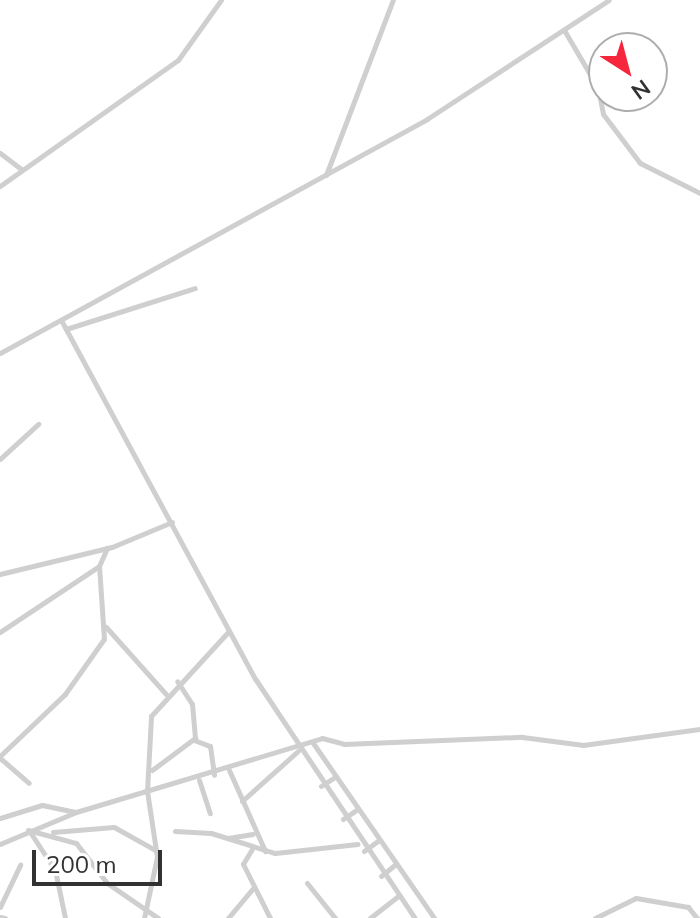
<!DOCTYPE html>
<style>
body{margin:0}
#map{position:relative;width:700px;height:918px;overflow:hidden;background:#fff;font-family:Mulish,sans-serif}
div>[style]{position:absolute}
.minor>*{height:5px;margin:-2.5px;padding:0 2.5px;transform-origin:2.5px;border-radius:2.5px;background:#cfcfcf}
span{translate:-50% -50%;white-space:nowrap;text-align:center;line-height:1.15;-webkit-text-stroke:8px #fff;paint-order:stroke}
.north{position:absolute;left:588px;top:32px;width:80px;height:80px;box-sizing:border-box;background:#fff;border:2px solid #adadad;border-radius:50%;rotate:144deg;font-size:22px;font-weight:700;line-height:32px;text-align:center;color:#323232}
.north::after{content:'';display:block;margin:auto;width:28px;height:36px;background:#f6263c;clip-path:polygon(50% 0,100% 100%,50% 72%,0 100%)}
.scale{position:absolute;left:32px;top:850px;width:130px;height:36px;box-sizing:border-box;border:4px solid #323232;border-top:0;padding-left:10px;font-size:24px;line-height:28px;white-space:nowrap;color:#323232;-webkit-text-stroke:6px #fff;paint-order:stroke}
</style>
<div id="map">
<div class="minor">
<i style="left:564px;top:30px;width:67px;rotate:59.6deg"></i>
<i style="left:598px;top:88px;width:26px;rotate:79deg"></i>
<i style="left:603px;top:114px;width:61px;rotate:52.9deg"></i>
<i style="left:640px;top:163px;width:67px;rotate:26.6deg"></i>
<i style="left:0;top:153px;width:26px;rotate:37deg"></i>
<i style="left:326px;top:175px;width:187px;rotate:-69.1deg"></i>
<i style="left:0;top:186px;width:218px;rotate:-35.3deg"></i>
<i style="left:178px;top:60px;width:74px;rotate:-54.4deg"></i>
<i style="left:61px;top:320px;width:409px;rotate:61.6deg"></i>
<i style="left:256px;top:680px;width:286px;rotate:56.3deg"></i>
<i style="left:66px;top:329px;width:135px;rotate:-17.6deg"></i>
<i style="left:0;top:353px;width:487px;rotate:-28.7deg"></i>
<i style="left:427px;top:119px;width:217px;rotate:-33.2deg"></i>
<i style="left:0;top:459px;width:52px;rotate:-42.6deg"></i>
<i style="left:0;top:574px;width:115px;rotate:-13.6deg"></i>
<i style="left:112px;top:547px;width:65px;rotate:-22.6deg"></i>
<i style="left:106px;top:627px;width:90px;rotate:48.2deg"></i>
<i style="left:0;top:632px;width:118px;rotate:-33.6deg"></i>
<i style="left:194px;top:740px;width:17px;rotate:21deg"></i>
<i style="left:210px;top:746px;width:29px;rotate:82deg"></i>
<i style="left:313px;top:743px;width:213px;rotate:55.3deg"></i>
<i style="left:0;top:756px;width:90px;rotate:-43.6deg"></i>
<i style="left:65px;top:694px;width:67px;rotate:-54.7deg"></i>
<i style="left:104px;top:639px;width:73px;rotate:-93.9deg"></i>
<i style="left:99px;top:566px;width:20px;rotate:-66deg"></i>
<i style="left:0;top:758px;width:38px;rotate:41deg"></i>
<i style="left:152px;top:770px;width:54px;rotate:-36.7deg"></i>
<i style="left:195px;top:738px;width:34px;rotate:-95deg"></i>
<i style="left:192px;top:704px;width:27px;rotate:-123deg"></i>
<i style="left:229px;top:770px;width:89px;rotate:66deg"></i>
<i style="left:199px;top:780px;width:35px;rotate:72deg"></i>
<i style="left:321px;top:786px;width:17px;rotate:-33deg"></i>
<i style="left:242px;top:801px;width:75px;rotate:-41.8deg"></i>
<i style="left:0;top:818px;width:44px;rotate:-17.2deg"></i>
<i style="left:42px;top:805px;width:34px;rotate:12deg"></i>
<i style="left:343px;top:819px;width:18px;rotate:-34deg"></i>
<i style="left:28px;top:830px;width:50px;rotate:15.2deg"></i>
<i style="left:76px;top:843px;width:51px;rotate:52.2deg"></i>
<i style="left:107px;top:883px;width:62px;rotate:34.5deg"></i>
<i style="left:175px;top:831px;width:36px;rotate:3deg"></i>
<i style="left:211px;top:833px;width:67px;rotate:17.4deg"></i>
<i style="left:275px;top:853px;width:83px;rotate:-6.2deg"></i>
<i style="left:30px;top:832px;width:45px;rotate:56.7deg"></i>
<i style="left:55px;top:870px;width:49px;rotate:78.2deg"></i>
<i style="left:53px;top:832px;width:61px;rotate:-4.7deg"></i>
<i style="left:114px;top:827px;width:49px;rotate:29.2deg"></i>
<i style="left:228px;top:838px;width:25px;rotate:-9deg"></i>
<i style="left:0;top:844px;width:82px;rotate:-22.8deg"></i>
<i style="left:76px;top:812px;width:257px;rotate:-16.7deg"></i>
<i style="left:322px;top:738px;width:23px;rotate:15deg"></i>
<i style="left:344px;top:744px;width:178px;rotate:-2.3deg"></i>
<i style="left:522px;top:737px;width:62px;rotate:7.5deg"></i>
<i style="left:583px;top:745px;width:118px;rotate:-7.8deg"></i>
<i style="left:252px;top:849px;width:17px;rotate:121deg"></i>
<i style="left:243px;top:864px;width:60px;rotate:63.4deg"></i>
<i style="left:364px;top:851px;width:19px;rotate:-36deg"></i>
<i style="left:381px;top:876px;width:19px;rotate:-39deg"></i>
<i style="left:307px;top:883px;width:45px;rotate:51.3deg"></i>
<i style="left:0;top:907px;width:47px;rotate:-64.5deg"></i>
<i style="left:0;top:917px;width:5px;rotate:11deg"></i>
<i style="left:144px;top:918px;width:62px;rotate:-78deg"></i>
<i style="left:157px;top:857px;width:67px;rotate:-98.6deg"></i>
<i style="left:147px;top:791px;width:75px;rotate:-86.9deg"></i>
<i style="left:151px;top:716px;width:115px;rotate:-47.5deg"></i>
<i style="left:228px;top:918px;width:40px;rotate:-50deg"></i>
<i style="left:370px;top:918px;width:37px;rotate:-38deg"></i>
<i style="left:595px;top:918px;width:46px;rotate:-26deg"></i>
<i style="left:636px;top:898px;width:53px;rotate:9.8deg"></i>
<i style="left:688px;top:907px;width:14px;rotate:51deg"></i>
</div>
<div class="north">N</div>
<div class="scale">200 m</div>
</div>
